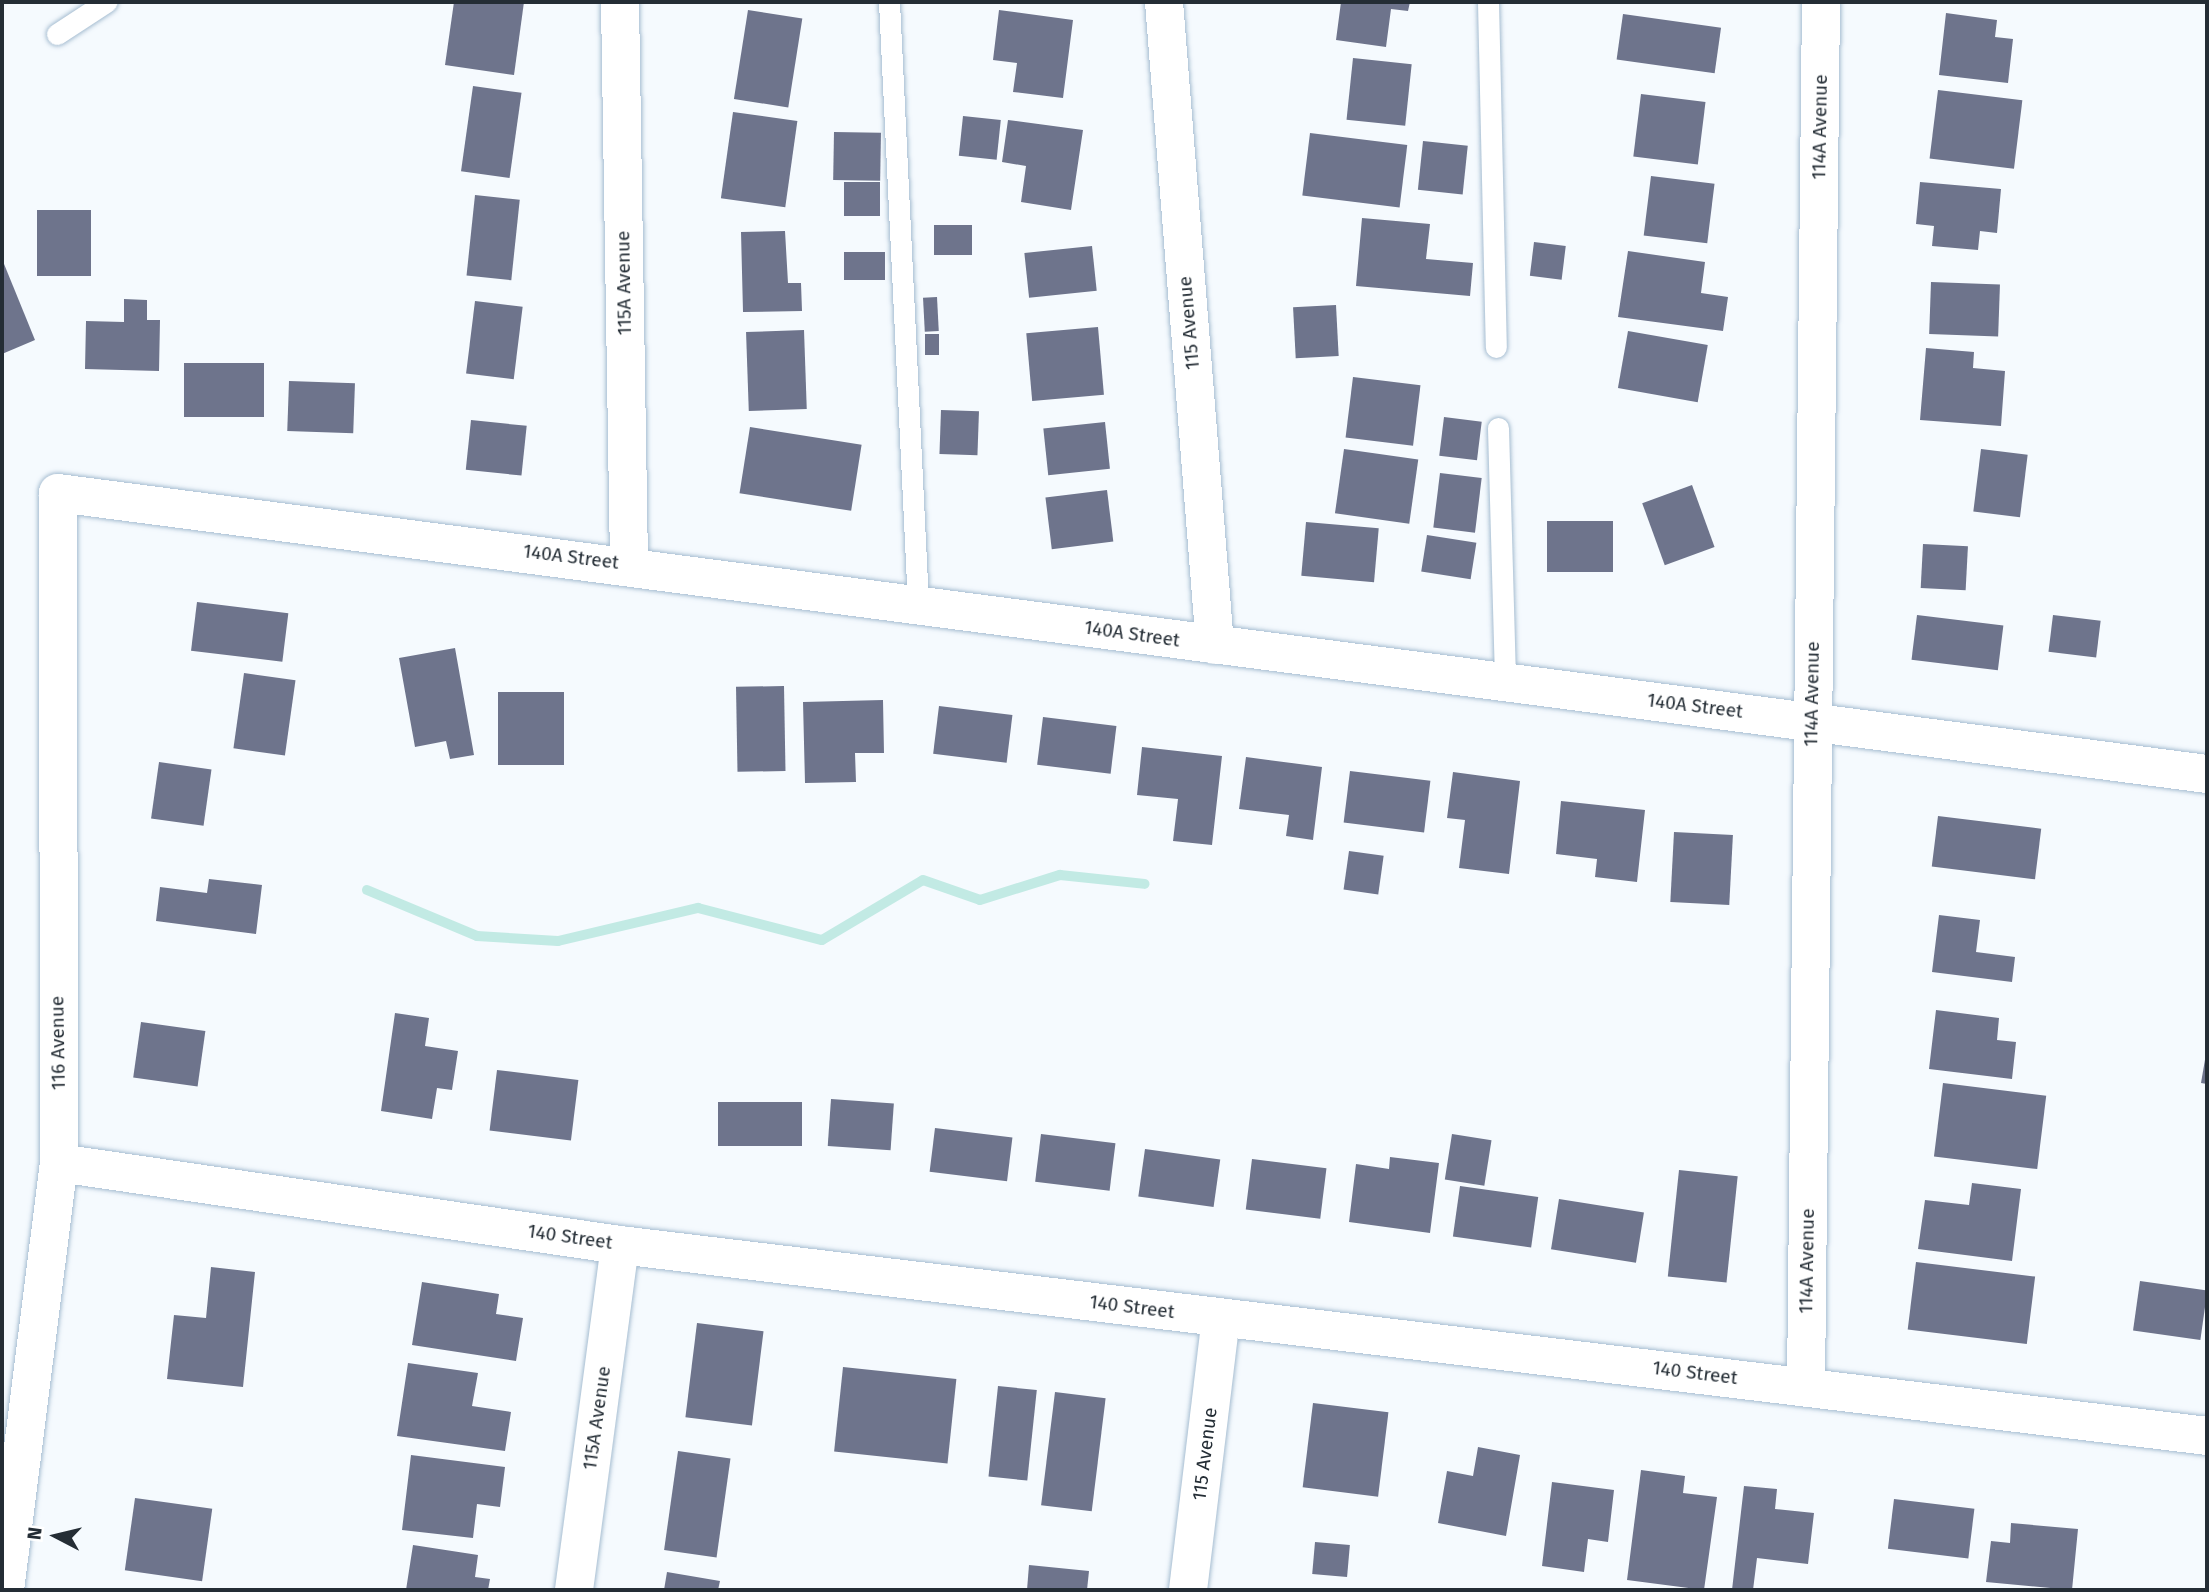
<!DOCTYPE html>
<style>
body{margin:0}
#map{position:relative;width:2209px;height:1592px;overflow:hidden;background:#f5fafe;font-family:"Fira Sans",sans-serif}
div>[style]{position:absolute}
.stream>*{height:10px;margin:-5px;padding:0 5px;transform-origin:5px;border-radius:5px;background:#c2eae4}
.building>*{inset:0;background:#6e748c;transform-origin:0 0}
.roads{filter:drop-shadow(0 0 2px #a6bdd1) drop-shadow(0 0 2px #a6bdd1)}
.service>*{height:21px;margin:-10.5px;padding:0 10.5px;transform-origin:10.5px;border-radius:10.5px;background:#fff}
.minor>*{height:38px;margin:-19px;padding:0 19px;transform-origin:19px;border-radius:19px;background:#fff}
span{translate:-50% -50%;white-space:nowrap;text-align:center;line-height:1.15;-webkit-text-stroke:5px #fff;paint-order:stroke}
.street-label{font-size:19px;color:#242d35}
.frame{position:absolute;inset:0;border:4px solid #242d35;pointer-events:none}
.north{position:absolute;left:21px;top:1501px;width:70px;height:70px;-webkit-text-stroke:5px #fff;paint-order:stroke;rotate:277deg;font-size:19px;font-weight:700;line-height:28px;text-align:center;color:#242d35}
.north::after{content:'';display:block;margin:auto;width:24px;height:32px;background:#242d35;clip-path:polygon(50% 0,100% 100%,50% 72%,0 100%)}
</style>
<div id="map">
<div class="stream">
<i style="left:367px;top:890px;width:119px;rotate:22.7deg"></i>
<i style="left:477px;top:936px;width:81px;rotate:3.5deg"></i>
<i style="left:558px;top:941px;width:144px;rotate:-13.3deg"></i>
<i style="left:698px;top:908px;width:128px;rotate:14.5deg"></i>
<i style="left:822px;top:940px;width:117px;rotate:-30.7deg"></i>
<i style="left:923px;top:880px;width:60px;rotate:19.3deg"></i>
<i style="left:980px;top:900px;width:84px;rotate:-17.4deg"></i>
<i style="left:1060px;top:875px;width:85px;rotate:6deg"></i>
</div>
<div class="building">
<i style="clip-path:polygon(454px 2px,524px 2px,514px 75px,445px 65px)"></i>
<i style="clip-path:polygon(1341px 2px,1410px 2px,1408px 11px,1391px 9px,1386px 47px,1336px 40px)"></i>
<i style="left:748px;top:10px;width:55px;height:90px;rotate:9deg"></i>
<i style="clip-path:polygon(999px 10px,1073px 20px,1063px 98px,1013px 92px,1017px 63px,993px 60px)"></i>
<i style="clip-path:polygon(1946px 13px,1997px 20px,1995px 37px,2013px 39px,2008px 83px,1939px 75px)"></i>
<i style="left:1623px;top:14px;width:99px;height:46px;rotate:8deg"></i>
<i style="left:1353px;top:58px;width:59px;height:62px;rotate:6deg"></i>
<i style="left:473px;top:86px;width:49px;height:86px;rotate:8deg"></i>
<i style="left:1938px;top:90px;width:85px;height:69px;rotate:7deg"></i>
<i style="left:1641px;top:94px;width:65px;height:63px;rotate:7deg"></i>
<i style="left:733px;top:112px;width:65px;height:87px;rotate:8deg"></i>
<i style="left:963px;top:116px;width:38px;height:40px;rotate:6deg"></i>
<i style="clip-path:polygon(1008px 120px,1083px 130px,1071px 210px,1021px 202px,1026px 166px,1002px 162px)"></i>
<i style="left:834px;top:132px;width:47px;height:48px;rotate:1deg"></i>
<i style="left:1310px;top:133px;width:98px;height:63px;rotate:7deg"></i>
<i style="left:1423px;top:141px;width:45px;height:49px;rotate:6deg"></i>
<i style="left:1651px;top:176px;width:64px;height:60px;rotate:7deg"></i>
<i style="left:844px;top:182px;width:36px;height:34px"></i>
<i style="clip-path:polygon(1920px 182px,2001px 189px,1997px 233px,1980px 231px,1978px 250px,1932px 246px,1934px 226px,1916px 224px)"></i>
<i style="left:475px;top:195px;width:45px;height:81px;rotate:6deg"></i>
<i style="left:37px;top:210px;width:54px;height:66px"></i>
<i style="clip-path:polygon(1362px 218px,1430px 224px,1426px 259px,1473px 263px,1470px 296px,1356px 286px)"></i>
<i style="left:934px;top:225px;width:38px;height:30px"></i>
<i style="clip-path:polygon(785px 231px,788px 283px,801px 283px,802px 311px,743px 312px,741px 232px)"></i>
<i style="left:1534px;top:242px;width:32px;height:34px;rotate:7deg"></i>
<i style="left:1092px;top:246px;width:45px;height:68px;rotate:84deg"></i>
<i style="clip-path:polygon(1628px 251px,1705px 262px,1701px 293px,1728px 297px,1723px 331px,1618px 317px)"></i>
<i style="left:885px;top:252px;width:28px;height:41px;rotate:90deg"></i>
<i style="clip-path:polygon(2px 259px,35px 340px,2px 354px)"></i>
<i style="left:1931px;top:282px;width:69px;height:52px;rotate:2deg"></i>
<i style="left:937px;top:297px;width:34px;height:14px;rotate:87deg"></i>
<i style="clip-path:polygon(124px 299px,147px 300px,147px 320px,160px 320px,159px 371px,85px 369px,86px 321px,124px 322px)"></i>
<i style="left:475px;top:301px;width:48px;height:73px;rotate:7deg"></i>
<i style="left:1336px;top:305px;width:51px;height:43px;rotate:87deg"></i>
<i style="left:1098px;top:327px;width:68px;height:72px;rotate:85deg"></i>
<i style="left:804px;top:330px;width:79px;height:58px;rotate:88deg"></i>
<i style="left:1628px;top:331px;width:81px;height:58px;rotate:10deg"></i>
<i style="left:925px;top:334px;width:14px;height:21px"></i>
<i style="clip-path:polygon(1926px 348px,1974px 352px,1973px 368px,2005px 371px,2001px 426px,1920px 420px)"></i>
<i style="left:264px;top:363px;width:54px;height:80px;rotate:90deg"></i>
<i style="left:1353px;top:377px;width:68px;height:61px;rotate:7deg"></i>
<i style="left:289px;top:381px;width:66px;height:50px;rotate:2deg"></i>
<i style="left:941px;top:410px;width:38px;height:44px;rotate:2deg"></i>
<i style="left:1444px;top:417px;width:38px;height:39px;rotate:7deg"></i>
<i style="left:471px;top:420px;width:56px;height:50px;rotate:6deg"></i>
<i style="left:1105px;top:422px;width:47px;height:62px;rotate:84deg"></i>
<i style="left:750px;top:427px;width:113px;height:67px;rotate:9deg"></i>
<i style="left:1344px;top:449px;width:75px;height:65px;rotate:8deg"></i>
<i style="left:1981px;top:449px;width:47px;height:63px;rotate:7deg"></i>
<i style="left:1440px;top:473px;width:42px;height:55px;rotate:7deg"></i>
<i style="left:1692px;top:485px;width:66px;height:53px;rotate:70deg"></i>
<i style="left:1107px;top:490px;width:52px;height:62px;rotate:83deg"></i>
<i style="left:1547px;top:521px;width:66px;height:51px"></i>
<i style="left:1306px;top:522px;width:73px;height:54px;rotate:5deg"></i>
<i style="left:1427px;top:535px;width:50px;height:37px;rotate:9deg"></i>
<i style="left:1923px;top:544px;width:45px;height:44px;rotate:3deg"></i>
<i style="left:197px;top:602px;width:92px;height:49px;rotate:7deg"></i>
<i style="left:1917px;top:615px;width:87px;height:45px;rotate:7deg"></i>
<i style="left:2053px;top:615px;width:48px;height:37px;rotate:7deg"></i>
<i style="clip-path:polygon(455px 648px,474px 755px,450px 759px,446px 741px,415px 747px,399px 658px)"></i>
<i style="left:244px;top:673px;width:52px;height:76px;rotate:8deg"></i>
<i style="left:784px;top:686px;width:85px;height:48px;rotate:89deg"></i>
<i style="left:498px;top:692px;width:66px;height:73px"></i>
<i style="clip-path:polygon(883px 700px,884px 753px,855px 753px,856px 782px,805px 783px,803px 702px)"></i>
<i style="left:939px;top:706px;width:74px;height:48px;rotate:7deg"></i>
<i style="left:1043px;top:717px;width:74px;height:48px;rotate:7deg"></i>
<i style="clip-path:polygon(1142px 747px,1222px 756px,1212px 845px,1173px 841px,1178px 799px,1137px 795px)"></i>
<i style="clip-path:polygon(1246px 757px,1322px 767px,1313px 840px,1286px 836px,1289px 815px,1239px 809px)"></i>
<i style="left:159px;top:762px;width:53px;height:57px;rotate:8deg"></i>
<i style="left:1350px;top:771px;width:81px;height:52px;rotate:7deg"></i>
<i style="clip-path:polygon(1453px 772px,1520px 781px,1509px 874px,1459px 868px,1465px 820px,1447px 818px)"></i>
<i style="clip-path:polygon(1561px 801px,1645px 810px,1637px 882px,1595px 877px,1597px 859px,1556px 854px)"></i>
<i style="left:1938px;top:816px;width:104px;height:51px;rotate:7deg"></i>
<i style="left:1674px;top:832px;width:59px;height:70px;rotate:3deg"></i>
<i style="left:1349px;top:851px;width:35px;height:39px;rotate:8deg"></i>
<i style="clip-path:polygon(209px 879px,262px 885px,256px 934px,156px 921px,160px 887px,207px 893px)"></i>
<i style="clip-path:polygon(1939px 915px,1980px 920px,1976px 952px,2015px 957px,2012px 982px,1932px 972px)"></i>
<i style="clip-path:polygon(1936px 1010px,1999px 1018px,1997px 1040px,2016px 1042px,2012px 1079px,1929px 1069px)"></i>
<i style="clip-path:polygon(395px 1013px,429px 1018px,425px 1046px,458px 1051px,452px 1090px,437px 1088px,432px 1119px,381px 1111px)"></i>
<i style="left:141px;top:1022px;width:65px;height:56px;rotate:8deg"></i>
<i style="clip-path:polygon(2207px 1048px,2207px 1084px,2201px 1083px)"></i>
<i style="left:497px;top:1070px;width:82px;height:61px;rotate:7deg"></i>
<i style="left:1943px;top:1083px;width:104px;height:74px;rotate:7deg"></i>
<i style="left:831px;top:1099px;width:63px;height:47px;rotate:4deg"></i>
<i style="left:802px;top:1102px;width:44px;height:84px;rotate:90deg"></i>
<i style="left:935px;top:1128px;width:78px;height:44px;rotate:7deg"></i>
<i style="left:1041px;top:1134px;width:75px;height:48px;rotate:7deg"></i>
<i style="left:1452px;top:1134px;width:40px;height:46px;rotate:9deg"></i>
<i style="left:1145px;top:1149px;width:76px;height:48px;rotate:8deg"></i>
<i style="clip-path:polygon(1390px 1157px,1439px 1163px,1430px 1233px,1349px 1222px,1356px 1164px,1389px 1169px)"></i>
<i style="left:1252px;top:1159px;width:75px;height:51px;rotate:7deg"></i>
<i style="left:1679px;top:1170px;width:59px;height:107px;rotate:6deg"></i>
<i style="clip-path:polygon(1972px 1183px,2021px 1189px,2012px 1261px,1918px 1249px,1925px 1200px,1969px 1205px)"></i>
<i style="left:1460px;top:1186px;width:79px;height:51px;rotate:8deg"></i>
<i style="left:1559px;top:1199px;width:86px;height:51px;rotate:9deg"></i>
<i style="left:1916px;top:1262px;width:120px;height:68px;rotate:7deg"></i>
<i style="clip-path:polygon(211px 1267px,255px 1272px,243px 1387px,167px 1379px,174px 1315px,206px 1318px)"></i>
<i style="left:2140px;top:1281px;width:68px;height:50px;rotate:8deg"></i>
<i style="clip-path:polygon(422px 1282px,499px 1294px,496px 1314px,523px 1318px,516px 1361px,412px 1345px)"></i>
<i style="left:697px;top:1323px;width:67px;height:95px;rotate:7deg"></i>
<i style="clip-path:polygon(408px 1363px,478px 1373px,472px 1406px,511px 1412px,505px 1451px,397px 1436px)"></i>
<i style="left:843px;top:1367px;width:114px;height:85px;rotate:6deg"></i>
<i style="left:998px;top:1386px;width:39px;height:91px;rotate:6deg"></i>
<i style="left:1055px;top:1392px;width:51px;height:114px;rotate:7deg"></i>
<i style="left:1313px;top:1403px;width:76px;height:85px;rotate:7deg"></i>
<i style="clip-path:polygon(1478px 1447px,1520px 1455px,1506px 1536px,1438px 1523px,1447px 1471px,1473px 1476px)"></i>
<i style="left:678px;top:1451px;width:53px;height:100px;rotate:8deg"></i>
<i style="clip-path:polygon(411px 1455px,505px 1467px,500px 1507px,477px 1504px,473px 1538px,402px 1530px)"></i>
<i style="clip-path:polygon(1641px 1470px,1685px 1476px,1683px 1493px,1717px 1497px,1704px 1590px,1627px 1580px)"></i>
<i style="clip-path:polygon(1552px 1482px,1614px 1490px,1608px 1542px,1588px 1539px,1584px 1572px,1542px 1566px)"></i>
<i style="clip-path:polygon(1744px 1486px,1777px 1489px,1775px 1509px,1814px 1513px,1808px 1564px,1757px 1558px,1753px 1590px,1732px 1590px)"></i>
<i style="left:135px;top:1498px;width:78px;height:73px;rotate:8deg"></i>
<i style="left:1894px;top:1499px;width:81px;height:50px;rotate:7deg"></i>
<i style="clip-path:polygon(2011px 1523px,2078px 1529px,2072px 1590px,1986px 1582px,1991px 1541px,2010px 1543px)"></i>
<i style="left:1315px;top:1542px;width:35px;height:32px;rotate:5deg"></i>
<i style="clip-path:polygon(413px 1545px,478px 1555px,475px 1577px,490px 1579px,488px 1590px,406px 1590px)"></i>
<i style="clip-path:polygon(1029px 1565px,1089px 1571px,1087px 1590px,1027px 1590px)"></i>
<i style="clip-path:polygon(667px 1572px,720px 1581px,718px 1590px,664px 1590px)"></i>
</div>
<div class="roads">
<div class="service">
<i style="left:889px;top:2px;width:602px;rotate:87.24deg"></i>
<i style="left:1488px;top:2px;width:345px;rotate:88.7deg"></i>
<i style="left:57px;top:34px;width:59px;rotate:-33.1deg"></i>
<i style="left:1498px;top:428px;width:253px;rotate:88.4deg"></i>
</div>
<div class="minor">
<i style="left:620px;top:2px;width:562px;rotate:89.08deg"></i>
<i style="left:1164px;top:2px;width:645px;rotate:85.47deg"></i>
<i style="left:59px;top:1163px;width:567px;rotate:8.32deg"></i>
<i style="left:620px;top:1245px;width:1598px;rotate:6.86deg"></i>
<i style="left:1806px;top:1386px;width:1384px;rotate:-89.38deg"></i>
<i style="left:5px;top:1590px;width:430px;rotate:-82.8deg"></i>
<i style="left:59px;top:1163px;width:670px;rotate:-90.09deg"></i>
<i style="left:58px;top:493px;width:2167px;rotate:7.45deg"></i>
<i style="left:574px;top:1590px;width:348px;rotate:-82.4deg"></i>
<i style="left:1188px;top:1590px;width:274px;rotate:-83.1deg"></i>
</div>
</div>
<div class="street-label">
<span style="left:1820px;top:127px;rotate:-89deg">114A Avenue</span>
<span style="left:624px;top:283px;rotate:-91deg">115A Avenue</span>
<span style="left:1189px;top:323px;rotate:-95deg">115 Avenue</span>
<span style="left:571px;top:557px;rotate:7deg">140A Street</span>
<span style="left:1132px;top:634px;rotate:8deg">140A Street</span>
<span style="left:1812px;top:694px;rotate:-89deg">114A Avenue</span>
<span style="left:1695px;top:706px;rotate:7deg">140A Street</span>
<span style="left:58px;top:1043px;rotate:-91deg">116 Avenue</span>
<span style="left:570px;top:1237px;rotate:8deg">140 Street</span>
<span style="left:1807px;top:1261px;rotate:-89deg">114A Avenue</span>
<span style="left:1132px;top:1307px;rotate:7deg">140 Street</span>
<span style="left:1695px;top:1373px;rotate:7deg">140 Street</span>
<span style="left:597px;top:1418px;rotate:-82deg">115A Avenue</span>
<span style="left:1205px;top:1454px;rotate:-83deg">115 Avenue</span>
</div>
<div class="frame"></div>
<div class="north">N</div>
</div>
